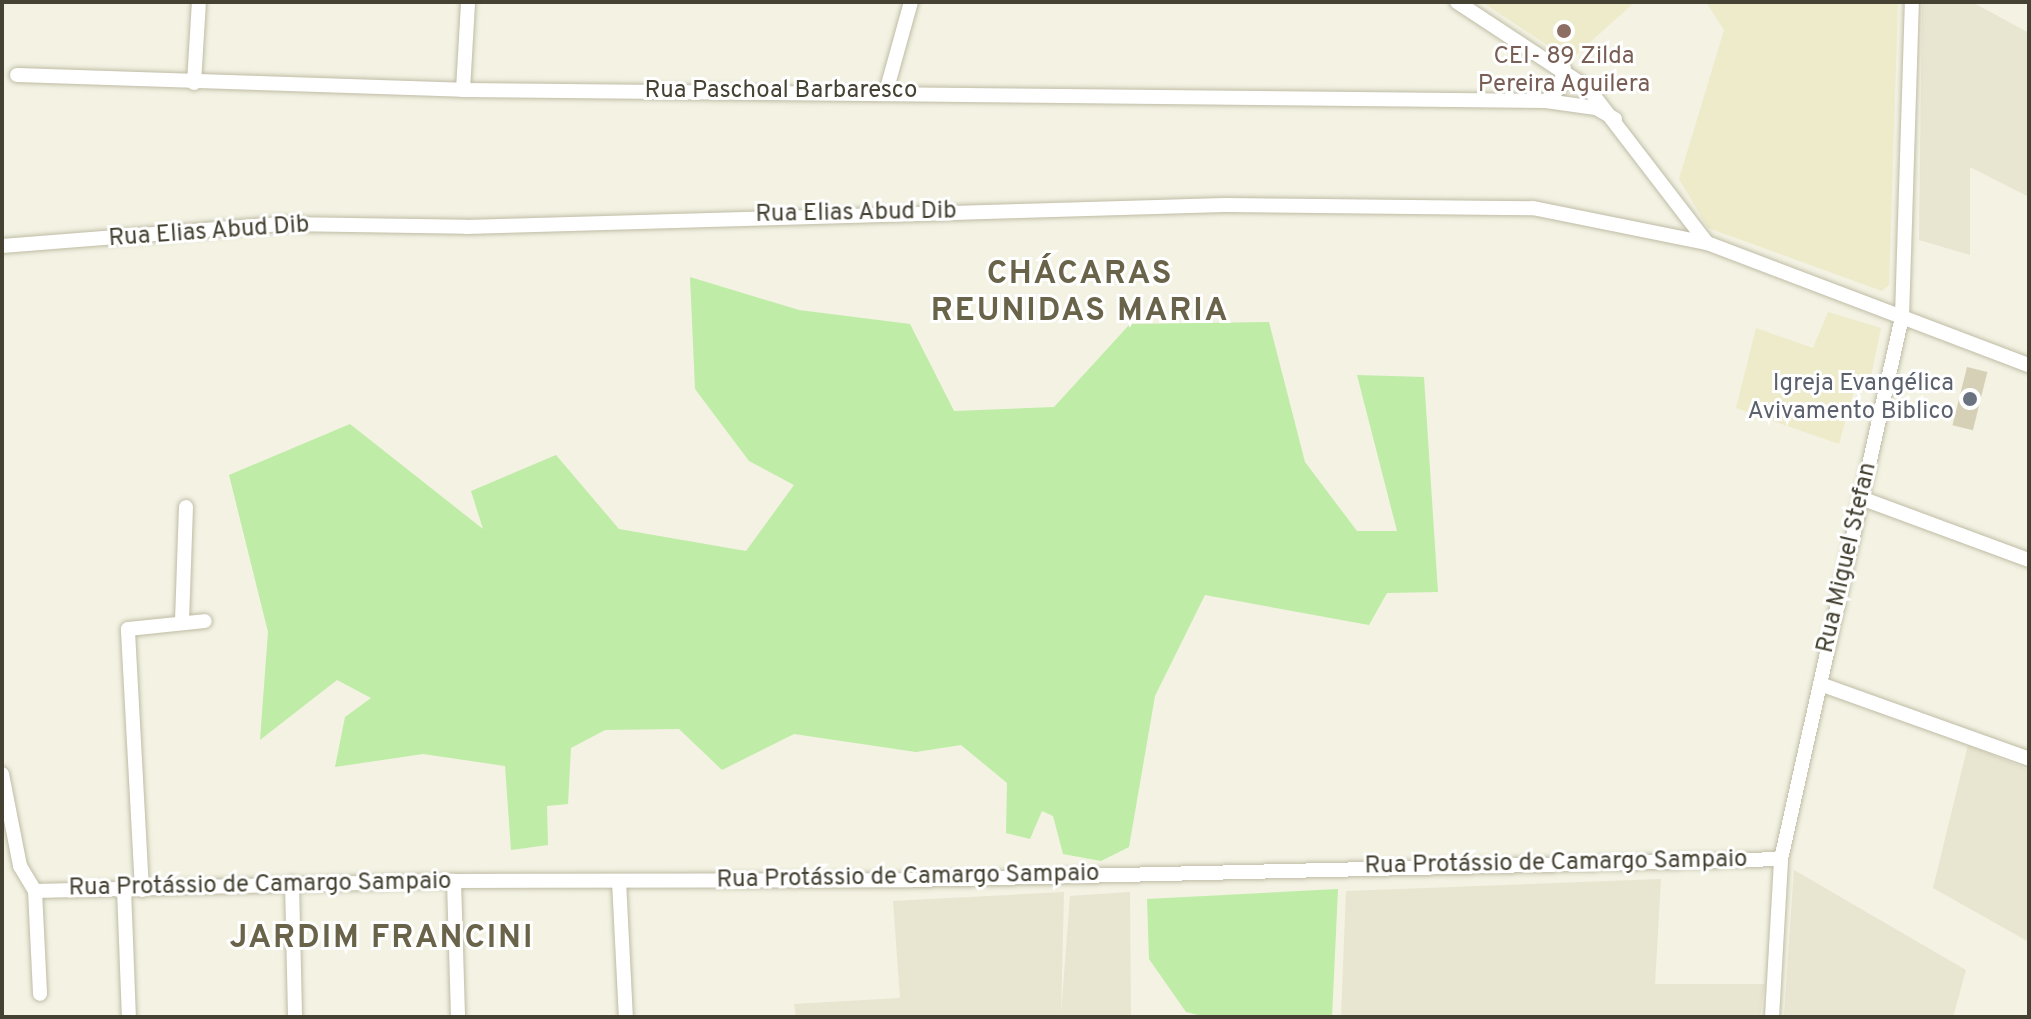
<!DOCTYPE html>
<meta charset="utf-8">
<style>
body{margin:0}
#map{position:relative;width:2031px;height:1019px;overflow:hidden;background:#f3f2e3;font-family:Overpass,sans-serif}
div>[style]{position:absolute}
.residential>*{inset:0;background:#e8e5d1}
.education>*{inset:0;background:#eeebcb}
.green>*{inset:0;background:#bfeca7}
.building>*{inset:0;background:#d6d0b7;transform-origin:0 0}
.roads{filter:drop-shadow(0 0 2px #bfbca5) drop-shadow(0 0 2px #bfbca5)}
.minor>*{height:14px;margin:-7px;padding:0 7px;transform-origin:7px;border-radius:7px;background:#fff}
.dots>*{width:22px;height:22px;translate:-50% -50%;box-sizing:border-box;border:4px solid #fff;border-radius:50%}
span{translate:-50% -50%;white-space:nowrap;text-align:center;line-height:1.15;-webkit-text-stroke:6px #fff;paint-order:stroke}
.education-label{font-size:24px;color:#785e54}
.street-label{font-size:24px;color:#464233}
.worship-label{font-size:24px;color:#5b616d}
.right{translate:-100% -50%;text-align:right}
.district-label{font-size:32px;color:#696349;font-weight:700;letter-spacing:2px}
.frame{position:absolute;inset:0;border:4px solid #464233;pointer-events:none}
</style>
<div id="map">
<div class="residential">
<i style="clip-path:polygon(1922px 2px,1972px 2px,2029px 33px,2029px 197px,1970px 167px,1970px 255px,1919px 240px)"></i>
<i style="clip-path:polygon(1968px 745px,2029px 770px,2029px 942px,1933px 888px)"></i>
<i style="clip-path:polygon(1794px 870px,1966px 970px,1953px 1017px,1784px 1016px)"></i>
<i style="clip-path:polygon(1661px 879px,1655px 984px,1765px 984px,1760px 1017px,1341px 1017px,1346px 891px)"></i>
<i style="clip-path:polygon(1064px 892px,1061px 1014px,1070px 896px,1130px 892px,1131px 1015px,796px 1017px,794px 1004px,900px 998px,893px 901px)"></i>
</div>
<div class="education">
<i style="clip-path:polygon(1482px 2px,1635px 2px,1570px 60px)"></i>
<i style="clip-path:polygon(1706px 2px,1898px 2px,1889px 285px,1882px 291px,1708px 228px,1679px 179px,1724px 30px)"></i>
<i style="clip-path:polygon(1828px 312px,1881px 328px,1870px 381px,1857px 380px,1839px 444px,1736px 408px,1756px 328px,1813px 348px)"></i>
</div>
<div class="green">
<i style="clip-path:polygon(690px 277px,799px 310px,910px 324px,954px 411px,1054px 407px,1130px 324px,1269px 322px,1305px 462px,1357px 531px,1397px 531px,1357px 375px,1424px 377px,1438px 592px,1387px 593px,1369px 625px,1205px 595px,1155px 696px,1129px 847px,1101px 861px,1063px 854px,1053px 816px,1042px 811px,1030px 839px,1006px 833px,1007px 783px,961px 745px,916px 752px,794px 734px,722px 770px,679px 729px,605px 730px,571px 748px,568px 804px,547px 806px,548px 845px,511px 850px,505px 766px,423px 754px,335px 767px,345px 717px,371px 698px,337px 680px,260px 740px,268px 632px,229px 475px,350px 424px,483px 529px,471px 491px,556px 455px,619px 529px,746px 551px,794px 485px,749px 461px,695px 389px)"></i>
<i style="clip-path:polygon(1338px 889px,1332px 1017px,1206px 1017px,1186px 1012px,1149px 959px,1147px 899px)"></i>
</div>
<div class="building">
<i style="left:1967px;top:367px;width:21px;height:60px;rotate:14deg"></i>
</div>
<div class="roads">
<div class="minor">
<i style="left:1457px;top:2px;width:157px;rotate:33.3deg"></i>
<i style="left:1588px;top:88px;width:195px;rotate:52.5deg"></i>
<i style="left:1707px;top:243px;width:344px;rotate:20.8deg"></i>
<i style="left:17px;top:75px;width:446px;rotate:1.9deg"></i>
<i style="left:463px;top:90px;width:1083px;rotate:0.58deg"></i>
<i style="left:1546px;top:101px;width:50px;rotate:8deg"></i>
<i style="left:1596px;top:108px;width:22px;rotate:30deg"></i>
<i style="left:194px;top:83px;width:81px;rotate:-86.5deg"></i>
<i style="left:463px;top:90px;width:88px;rotate:-86.7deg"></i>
<i style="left:886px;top:92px;width:93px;rotate:-74.5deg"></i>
<i style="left:1546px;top:101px;width:20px;rotate:-45deg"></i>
<i style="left:1560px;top:87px;width:19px;rotate:-78deg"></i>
<i style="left:2px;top:246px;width:283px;rotate:-4.5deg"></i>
<i style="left:284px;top:224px;width:182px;rotate:0.9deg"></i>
<i style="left:466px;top:227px;width:759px;rotate:-1.66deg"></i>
<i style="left:1225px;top:205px;width:308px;rotate:0.6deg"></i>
<i style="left:1533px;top:208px;width:177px;rotate:11.4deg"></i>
<i style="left:1861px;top:498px;width:179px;rotate:20.3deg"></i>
<i style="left:182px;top:621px;width:114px;rotate:-88deg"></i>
<i style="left:1820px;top:684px;width:222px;rotate:19.7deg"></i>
<i style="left:2px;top:774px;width:94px;rotate:78.9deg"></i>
<i style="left:20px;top:866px;width:29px;rotate:59deg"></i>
<i style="left:35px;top:891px;width:103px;rotate:87.2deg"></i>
<i style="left:454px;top:881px;width:136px;rotate:88.3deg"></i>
<i style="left:619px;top:881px;width:136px;rotate:87.1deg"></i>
<i style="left:292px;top:883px;width:134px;rotate:88.7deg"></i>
<i style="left:124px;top:889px;width:128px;rotate:87.8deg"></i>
<i style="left:142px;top:890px;width:261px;rotate:-93.1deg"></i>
<i style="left:128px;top:629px;width:77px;rotate:-5.9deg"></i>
<i style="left:35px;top:891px;width:419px;rotate:-1.4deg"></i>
<i style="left:454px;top:881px;width:458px;rotate:-0.1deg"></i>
<i style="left:912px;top:880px;width:869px;rotate:-1.38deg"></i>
<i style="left:1772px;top:1017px;width:158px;rotate:-86.7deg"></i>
<i style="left:1781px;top:859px;width:555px;rotate:-77.42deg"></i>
<i style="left:1902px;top:317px;width:315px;rotate:-88.2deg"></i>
</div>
</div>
<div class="dots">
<i style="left:1564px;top:31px;background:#8d6e63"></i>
<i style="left:1970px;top:399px;background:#6b7280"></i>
</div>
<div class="education-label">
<span style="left:1564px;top:72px">CEI- 89 Zilda<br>Pereira Aguilera</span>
</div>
<div class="street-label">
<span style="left:781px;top:92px">Rua Paschoal Barbaresco</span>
<span style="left:856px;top:214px;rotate:-1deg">Rua Elias Abud Dib</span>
<span style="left:209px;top:233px;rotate:-4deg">Rua Elias Abud Dib</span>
<span style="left:1848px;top:558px;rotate:-77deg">Rua Miguel Stefan</span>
<span style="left:1556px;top:864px;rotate:-1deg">Rua Protássio de Camargo Sampaio</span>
<span style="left:908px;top:878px;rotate:-1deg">Rua Protássio de Camargo Sampaio</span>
<span style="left:260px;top:886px;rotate:-1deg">Rua Protássio de Camargo Sampaio</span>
</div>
<div class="worship-label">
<span class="right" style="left:1954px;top:399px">Igreja Evangélica<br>Avivamento Biblico</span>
</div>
<div class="district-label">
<span style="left:1080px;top:294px">CHÁCARAS<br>REUNIDAS MARIA</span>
<span style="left:382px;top:939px">JARDIM FRANCINI</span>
</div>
<div class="frame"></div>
</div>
